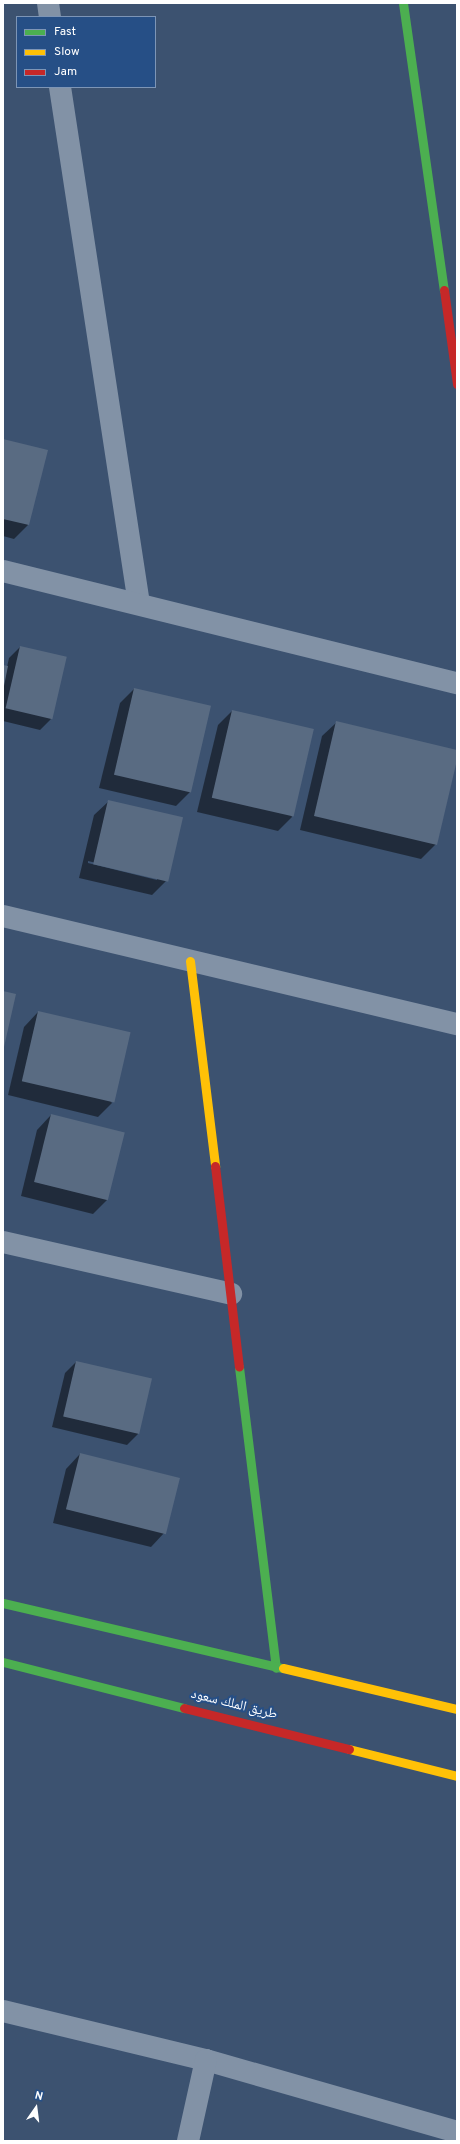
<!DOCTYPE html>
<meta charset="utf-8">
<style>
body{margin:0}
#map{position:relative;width:460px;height:2144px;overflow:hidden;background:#3c5270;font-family:Overpass,"Noto Naskh Arabic",sans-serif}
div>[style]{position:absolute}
.shadow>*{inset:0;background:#0007}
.building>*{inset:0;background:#596b82;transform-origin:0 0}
.street>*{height:22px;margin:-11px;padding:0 11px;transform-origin:11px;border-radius:11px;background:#8292a6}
.fast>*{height:9px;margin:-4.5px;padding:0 4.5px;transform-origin:4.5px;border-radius:4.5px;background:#4caf50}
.slow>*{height:9px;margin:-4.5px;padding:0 4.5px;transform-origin:4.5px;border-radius:4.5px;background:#ffc107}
.jam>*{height:9px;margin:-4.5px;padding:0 4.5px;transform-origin:4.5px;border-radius:4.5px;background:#c62828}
span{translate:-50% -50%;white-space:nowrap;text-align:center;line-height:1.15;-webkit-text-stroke:4px #264f86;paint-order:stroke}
.street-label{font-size:14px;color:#fff}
.frame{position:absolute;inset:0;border:4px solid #fff;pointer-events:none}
.legend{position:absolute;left:16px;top:16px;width:140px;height:72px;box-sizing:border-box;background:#264f86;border:1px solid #7d95b6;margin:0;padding:5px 7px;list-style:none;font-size:12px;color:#fff}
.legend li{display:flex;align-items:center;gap:8px;height:20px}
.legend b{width:20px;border:1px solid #7d95b6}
.north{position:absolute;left:16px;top:2088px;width:40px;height:40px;-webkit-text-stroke:3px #264f86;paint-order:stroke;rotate:14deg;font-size:11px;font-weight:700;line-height:16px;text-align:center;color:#fff}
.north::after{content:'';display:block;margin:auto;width:14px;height:18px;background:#fff;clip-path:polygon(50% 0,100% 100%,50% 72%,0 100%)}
</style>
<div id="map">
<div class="shadow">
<i style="clip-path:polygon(3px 440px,28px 525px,14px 539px,3px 536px)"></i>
<i style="clip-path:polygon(20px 647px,65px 658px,51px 719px,40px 730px,3px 721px,3px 666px,7px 667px,9px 658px)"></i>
<i style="clip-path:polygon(134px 689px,190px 792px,176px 806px,99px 788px,120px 703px)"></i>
<i style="clip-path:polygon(232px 711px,292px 817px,278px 831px,197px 812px,218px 725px)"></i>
<i style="clip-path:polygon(337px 722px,457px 751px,436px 844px,421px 859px,300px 830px,322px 736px)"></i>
<i style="clip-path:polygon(evenodd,109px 801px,166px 881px,152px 895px,79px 878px,94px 815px,109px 801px,88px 861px,157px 878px,157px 880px,88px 863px,88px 861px)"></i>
<i style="clip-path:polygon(38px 1012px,112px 1103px,98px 1117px,8px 1095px,24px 1027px)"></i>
<i style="clip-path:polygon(51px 1115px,108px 1199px,93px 1214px,21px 1196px,37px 1130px)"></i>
<i style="clip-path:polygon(76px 1362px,151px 1380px,138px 1434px,127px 1445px,52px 1427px,65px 1373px)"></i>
<i style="clip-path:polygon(80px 1454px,165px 1532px,151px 1547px,53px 1523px,66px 1469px)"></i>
</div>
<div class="building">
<i style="clip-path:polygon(3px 439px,48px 450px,29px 525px,3px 519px)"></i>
<i style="left:20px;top:646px;width:48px;height:64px;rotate:13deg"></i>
<i style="clip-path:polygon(3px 665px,8px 666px,4px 686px,3px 686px)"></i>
<i style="left:134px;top:688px;width:79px;height:89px;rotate:13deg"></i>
<i style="left:232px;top:710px;width:84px;height:90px;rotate:13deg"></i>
<i style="clip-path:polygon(336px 721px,457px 750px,457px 760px,437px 845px,314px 816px)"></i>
<i style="left:108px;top:800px;width:77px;height:66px;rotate:13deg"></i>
<i style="clip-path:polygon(3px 991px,16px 994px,4px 1047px,3px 1047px)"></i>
<i style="left:38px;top:1011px;width:95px;height:72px;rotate:13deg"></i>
<i style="left:51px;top:1114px;width:76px;height:70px;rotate:14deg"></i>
<i style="left:76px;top:1361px;width:78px;height:57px;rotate:13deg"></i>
<i style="left:80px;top:1453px;width:103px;height:58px;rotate:14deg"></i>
</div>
<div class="street">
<i style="left:48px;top:3px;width:14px;rotate:82deg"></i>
<i style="left:60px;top:87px;width:523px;rotate:81.31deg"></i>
<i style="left:3px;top:571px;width:468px;rotate:13.9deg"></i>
<i style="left:3px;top:916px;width:467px;rotate:13.4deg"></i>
<i style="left:3px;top:1242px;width:234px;rotate:12.8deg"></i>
<i style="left:3px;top:2011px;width:209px;rotate:13.6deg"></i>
<i style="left:206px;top:2060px;width:261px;rotate:16deg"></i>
<i style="left:188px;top:2141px;width:83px;rotate:-77.5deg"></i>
</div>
<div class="fast">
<i style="left:403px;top:3px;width:290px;rotate:81.9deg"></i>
<i style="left:239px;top:1367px;width:303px;rotate:83deg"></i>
<i style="left:3px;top:1603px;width:287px;rotate:13.1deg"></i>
<i style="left:3px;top:1662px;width:187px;rotate:14.3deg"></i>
</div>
<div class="slow">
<i style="left:190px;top:961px;width:207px;rotate:83deg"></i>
<i style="left:283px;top:1668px;width:179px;rotate:13.3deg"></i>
<i style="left:349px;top:1749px;width:111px;rotate:14deg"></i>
</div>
<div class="jam">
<i style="left:444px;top:290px;width:95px;rotate:82.1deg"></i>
<i style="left:215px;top:1166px;width:202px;rotate:83.2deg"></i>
<i style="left:184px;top:1708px;width:170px;rotate:14deg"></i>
</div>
<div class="street-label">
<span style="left:234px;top:1705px;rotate:14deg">طريق الملك سعود</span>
</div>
<div class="frame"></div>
<ul class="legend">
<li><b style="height:5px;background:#4caf50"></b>Fast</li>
<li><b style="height:5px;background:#ffc107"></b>Slow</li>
<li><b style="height:5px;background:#c62828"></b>Jam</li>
</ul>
<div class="north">N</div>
</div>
